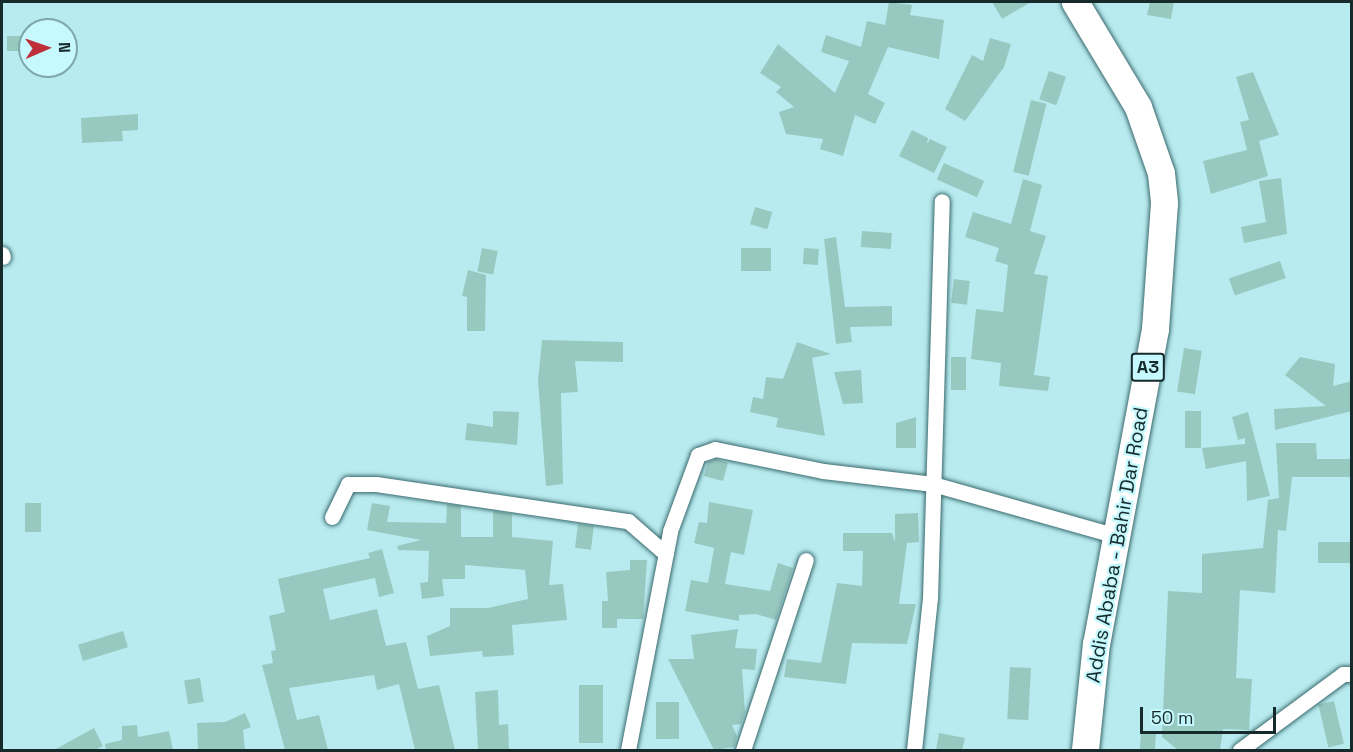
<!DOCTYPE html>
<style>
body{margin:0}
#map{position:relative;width:1353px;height:752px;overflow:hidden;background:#b8ebef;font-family:"Space Grotesk",sans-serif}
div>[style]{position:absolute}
.building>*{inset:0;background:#98c9c0;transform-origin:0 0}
.roads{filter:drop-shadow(0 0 2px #3a6a6e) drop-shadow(0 0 2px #3a6a6e)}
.street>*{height:15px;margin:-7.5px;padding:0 7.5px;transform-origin:7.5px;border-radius:7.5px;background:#fff}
.highway>*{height:27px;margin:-13.5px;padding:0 13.5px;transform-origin:13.5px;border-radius:13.5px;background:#fff}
span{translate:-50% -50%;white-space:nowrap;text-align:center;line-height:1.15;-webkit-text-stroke:4.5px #c5f9fd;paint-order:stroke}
.shield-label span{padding:2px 4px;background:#c5f9fd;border:2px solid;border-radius:4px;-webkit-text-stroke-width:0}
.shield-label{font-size:18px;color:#162a2c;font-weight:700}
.street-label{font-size:20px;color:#162a2c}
.frame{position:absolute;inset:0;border:3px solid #162a2c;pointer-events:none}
.north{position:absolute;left:18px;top:18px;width:60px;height:60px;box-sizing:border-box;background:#c5f9fd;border:2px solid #7fa6a9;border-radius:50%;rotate:88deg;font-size:16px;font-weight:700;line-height:24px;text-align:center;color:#162a2c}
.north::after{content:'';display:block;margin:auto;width:21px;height:27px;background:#bf2f39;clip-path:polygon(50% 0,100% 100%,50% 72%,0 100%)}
.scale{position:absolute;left:1140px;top:707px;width:136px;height:27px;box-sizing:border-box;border:3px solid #162a2c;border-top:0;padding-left:8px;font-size:18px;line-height:21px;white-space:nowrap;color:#162a2c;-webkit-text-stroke:4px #c5f9fd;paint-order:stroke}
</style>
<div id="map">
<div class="building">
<i style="clip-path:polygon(889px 2px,912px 5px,910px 15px,944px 20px,939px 59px,888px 47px,868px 94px,885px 103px,875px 124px,855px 115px,843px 156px,820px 149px,823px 139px,786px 134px,779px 112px,794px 107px,776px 92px,781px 87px,760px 73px,778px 44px,835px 93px,849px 61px,821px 52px,826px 35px,861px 47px,867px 21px,885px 25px)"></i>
<i style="clip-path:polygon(992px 2px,1031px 2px,1002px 19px)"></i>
<i style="clip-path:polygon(1150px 2px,1174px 2px,1171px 19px,1147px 15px)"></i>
<i style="left:30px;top:36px;width:15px;height:23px;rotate:90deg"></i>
<i style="clip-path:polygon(990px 38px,1011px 44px,1004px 67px,965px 121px,945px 109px,972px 55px,983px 61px)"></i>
<i style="left:1049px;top:71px;width:18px;height:30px;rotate:19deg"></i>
<i style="clip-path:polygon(1253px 72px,1279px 135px,1259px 141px,1268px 176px,1211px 194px,1203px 161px,1247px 150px,1240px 122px,1249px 120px,1236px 77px)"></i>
<i style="left:1031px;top:100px;width:16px;height:74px;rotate:14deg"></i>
<i style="clip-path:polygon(138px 114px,138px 130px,122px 131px,123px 141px,82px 143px,81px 118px)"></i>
<i style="clip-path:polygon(912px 130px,928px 138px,927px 144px,930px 139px,947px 147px,934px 173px,899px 156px)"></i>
<i style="left:944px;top:163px;width:44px;height:18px;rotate:24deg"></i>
<i style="clip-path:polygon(1281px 178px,1287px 234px,1244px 243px,1241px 227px,1266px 222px,1259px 181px)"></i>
<i style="clip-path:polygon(1023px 179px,1042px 185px,1030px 231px,1046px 236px,1034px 274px,1048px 276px,1034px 375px,1050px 377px,1048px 391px,999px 386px,1001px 363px,971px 359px,976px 309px,1003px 312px,1008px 265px,995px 261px,999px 248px,965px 237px,973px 212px,1011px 224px)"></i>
<i style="left:755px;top:207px;width:18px;height:18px;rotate:16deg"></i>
<i style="left:862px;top:231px;width:30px;height:16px;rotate:4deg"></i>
<i style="clip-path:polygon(836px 237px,845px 307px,892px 306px,892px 326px,850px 327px,852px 342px,836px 344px,824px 239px)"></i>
<i style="left:482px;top:248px;width:16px;height:24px;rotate:11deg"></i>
<i style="left:741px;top:248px;width:30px;height:23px"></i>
<i style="left:804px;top:248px;width:15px;height:16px;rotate:4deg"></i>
<i style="left:1280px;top:261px;width:18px;height:54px;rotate:71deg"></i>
<i style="clip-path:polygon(468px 270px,486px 275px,485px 331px,467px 331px,467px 297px,462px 296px)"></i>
<i style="left:954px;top:279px;width:16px;height:24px;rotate:7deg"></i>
<i style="clip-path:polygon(542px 340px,623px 342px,623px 362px,575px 361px,578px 392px,561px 393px,563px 484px,546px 486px,538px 381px)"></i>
<i style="clip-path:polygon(797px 342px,831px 354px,812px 358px,825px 436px,776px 427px,778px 418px,750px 412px,753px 397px,763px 399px,766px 377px,783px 379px)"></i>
<i style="left:1184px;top:348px;width:18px;height:44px;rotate:9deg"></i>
<i style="left:951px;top:357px;width:15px;height:33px"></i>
<i style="clip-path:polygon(1300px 357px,1335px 364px,1333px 386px,1352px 381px,1352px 411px,1275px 430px,1274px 409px,1326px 406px,1285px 375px)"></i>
<i style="clip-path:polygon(861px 370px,863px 403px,843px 404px,834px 372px)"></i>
<i style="clip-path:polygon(493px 411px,519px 412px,517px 445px,465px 440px,467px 423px,493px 427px)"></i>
<i style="left:1185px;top:411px;width:16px;height:37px"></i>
<i style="clip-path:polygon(1248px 412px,1270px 496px,1247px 501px,1246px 461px,1206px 469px,1202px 448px,1245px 444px,1245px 438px,1238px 440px,1232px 417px)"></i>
<i style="clip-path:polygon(916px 417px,916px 448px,896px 448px,896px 423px)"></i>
<i style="clip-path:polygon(1276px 443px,1316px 443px,1317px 459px,1352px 459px,1352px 477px,1292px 477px,1286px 531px,1278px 530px,1275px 593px,1240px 590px,1236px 678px,1252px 679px,1249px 730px,1223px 729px,1220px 750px,1178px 750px,1162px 737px,1168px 591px,1202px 593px,1202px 554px,1263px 548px,1268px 500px,1279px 498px)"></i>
<i style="clip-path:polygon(716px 459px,728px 463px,723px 481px,704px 476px,708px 462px)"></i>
<i style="clip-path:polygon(709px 502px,753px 510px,744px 555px,731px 552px,725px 584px,770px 591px,778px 563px,793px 568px,776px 620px,756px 614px,739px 615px,739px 621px,685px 611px,691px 580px,708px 583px,714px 548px,694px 543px,699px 522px,707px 523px)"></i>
<i style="left:25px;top:503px;width:16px;height:29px"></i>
<i style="clip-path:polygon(372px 503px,390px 506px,387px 522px,446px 523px,447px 504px,461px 506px,461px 537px,493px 537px,493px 511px,512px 514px,512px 537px,553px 541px,549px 585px,563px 584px,567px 620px,512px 625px,514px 655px,483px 657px,482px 651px,430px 656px,427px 636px,450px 626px,450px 608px,488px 608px,528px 599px,525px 570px,465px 565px,465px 579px,442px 579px,444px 596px,422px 599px,420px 583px,428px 582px,429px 551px,398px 550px,397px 546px,421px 540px,367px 530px)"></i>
<i style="clip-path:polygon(918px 513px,919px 542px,907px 543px,899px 604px,916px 604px,907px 644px,852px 643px,846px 684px,784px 677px,787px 659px,821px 663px,837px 583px,862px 586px,863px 551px,843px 551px,843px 533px,892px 533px,895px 542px,895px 514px)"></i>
<i style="left:578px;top:524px;width:16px;height:24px;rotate:7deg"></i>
<i style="left:1352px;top:542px;width:21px;height:34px;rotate:90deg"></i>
<i style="clip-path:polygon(382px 549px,394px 593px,379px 597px,375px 578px,323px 589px,330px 620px,377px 609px,386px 646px,406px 642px,418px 689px,439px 685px,455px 750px,415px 750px,399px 684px,377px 690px,374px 675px,289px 688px,297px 720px,319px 715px,328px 750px,285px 750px,262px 665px,273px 663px,271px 651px,276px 650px,269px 616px,285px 612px,278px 579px,370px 558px,368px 553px)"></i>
<i style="clip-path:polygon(630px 560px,647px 560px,643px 619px,617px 619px,617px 628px,602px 628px,602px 601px,608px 601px,606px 572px,630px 570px)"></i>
<i style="clip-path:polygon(738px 629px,735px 648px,757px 649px,755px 670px,742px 669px,745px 712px,741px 724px,732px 725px,737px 736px,734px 747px,714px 750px,668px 659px,694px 659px,691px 635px)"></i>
<i style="left:123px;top:631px;width:17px;height:47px;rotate:73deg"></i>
<i style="left:1010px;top:667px;width:21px;height:52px;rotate:3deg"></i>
<i style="left:200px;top:678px;width:24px;height:16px;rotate:81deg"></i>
<i style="left:579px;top:685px;width:24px;height:58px"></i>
<i style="clip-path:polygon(498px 690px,499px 725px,508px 724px,509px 749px,478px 750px,475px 692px)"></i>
<i style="left:1334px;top:701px;width:44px;height:16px;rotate:77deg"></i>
<i style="left:656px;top:702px;width:23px;height:37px"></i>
<i style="clip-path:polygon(245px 713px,251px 727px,243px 730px,245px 750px,198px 750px,197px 723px,225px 722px)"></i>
<i style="clip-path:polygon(137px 725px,138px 737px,169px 731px,173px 750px,106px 750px,105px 744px,122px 740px,122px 726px)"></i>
<i style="clip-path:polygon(94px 728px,103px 746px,95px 750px,54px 750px)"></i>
<i style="clip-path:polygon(939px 733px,965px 738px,962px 750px,936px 750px)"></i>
<i style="left:1141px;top:733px;width:15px;height:17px;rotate:4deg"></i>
</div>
<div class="roads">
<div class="street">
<i style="left:2px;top:254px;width:3px;rotate:72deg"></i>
<i style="left:332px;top:517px;width:37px;rotate:-64deg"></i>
<i style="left:348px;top:484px;width:28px"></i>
<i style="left:376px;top:484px;width:255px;rotate:8.4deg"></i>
<i style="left:628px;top:521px;width:50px;rotate:41deg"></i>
<i style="left:628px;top:750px;width:223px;rotate:-79.1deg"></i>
<i style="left:670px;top:531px;width:81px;rotate:-69.8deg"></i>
<i style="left:698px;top:455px;width:18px;rotate:-19deg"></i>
<i style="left:715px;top:449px;width:110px;rotate:11.5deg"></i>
<i style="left:823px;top:471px;width:111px;rotate:6.7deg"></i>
<i style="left:933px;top:484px;width:191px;rotate:15.8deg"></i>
<i style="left:743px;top:750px;width:200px;rotate:-71.7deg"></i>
<i style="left:914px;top:750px;width:153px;rotate:-84deg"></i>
<i style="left:930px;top:598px;width:397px;rotate:-88.3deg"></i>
<i style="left:1240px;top:750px;width:128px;rotate:-36.4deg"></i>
<i style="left:1343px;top:674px;width:9px"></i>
</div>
<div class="highway">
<i style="left:1075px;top:2px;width:122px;rotate:59deg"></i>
<i style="left:1138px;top:107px;width:70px;rotate:70.8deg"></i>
<i style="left:1161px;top:173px;width:30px;rotate:84deg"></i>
<i style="left:1164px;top:203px;width:126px;rotate:94.1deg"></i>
<i style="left:1155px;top:329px;width:319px;rotate:100.6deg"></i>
<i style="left:1096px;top:643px;width:108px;rotate:95.9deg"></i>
</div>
</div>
<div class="shield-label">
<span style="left:1148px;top:367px">A3</span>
</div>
<div class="street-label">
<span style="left:1117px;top:545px;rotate:-80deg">Addis Ababa - Bahir Dar Road</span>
</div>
<div class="frame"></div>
<div class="north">N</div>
<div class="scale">50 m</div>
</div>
